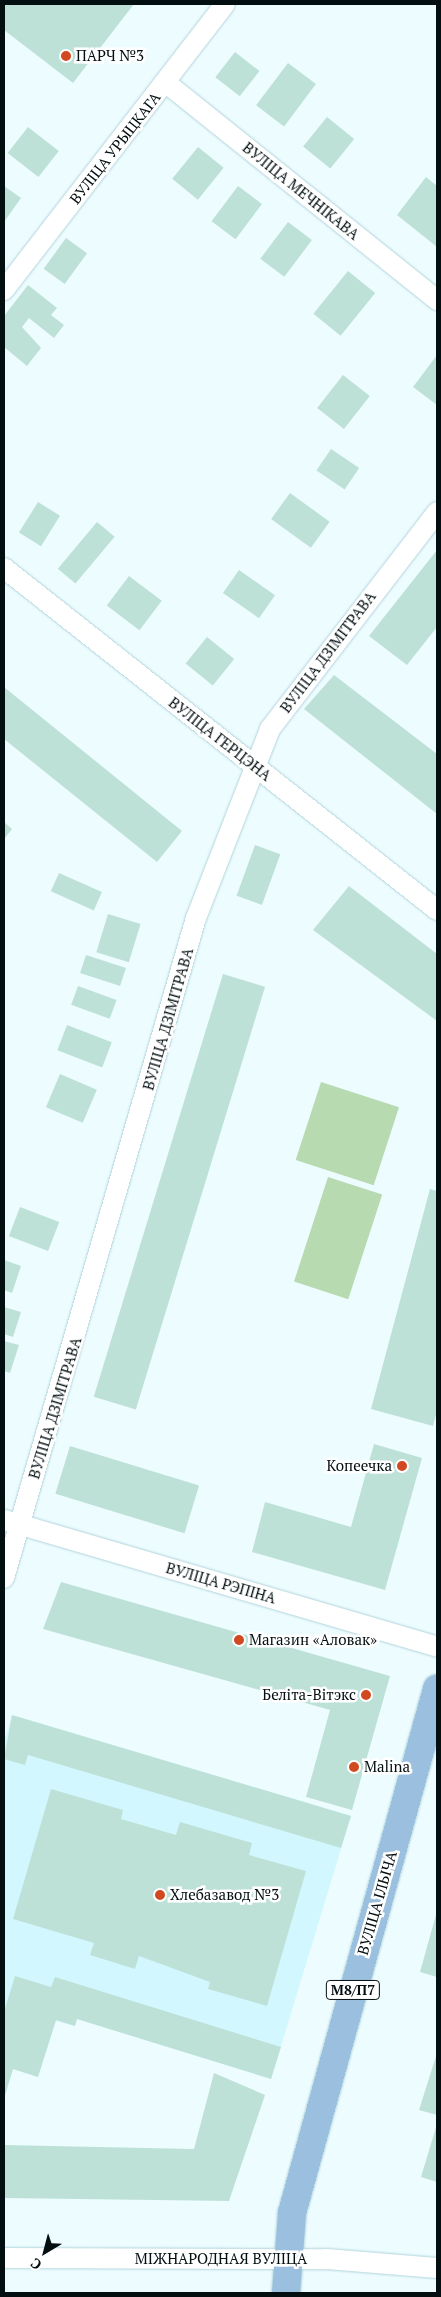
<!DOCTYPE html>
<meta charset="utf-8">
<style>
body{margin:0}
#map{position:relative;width:441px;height:2297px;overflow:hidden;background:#edfcff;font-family:"PT Serif",serif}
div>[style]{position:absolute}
.built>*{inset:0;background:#d2f7fe}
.green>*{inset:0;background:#b7dab1;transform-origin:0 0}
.building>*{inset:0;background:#bee1d7;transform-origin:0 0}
.roads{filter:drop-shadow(0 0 1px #b0d4db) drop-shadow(0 0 1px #b0d4db)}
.minor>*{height:20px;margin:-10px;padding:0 10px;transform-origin:10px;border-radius:10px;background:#fff}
.primary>*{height:28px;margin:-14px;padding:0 14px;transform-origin:14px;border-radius:14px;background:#9bc0df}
.dots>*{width:14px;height:14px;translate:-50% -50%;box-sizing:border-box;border:2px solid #fff;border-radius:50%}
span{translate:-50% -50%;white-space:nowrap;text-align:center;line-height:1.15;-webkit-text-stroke:5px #fff;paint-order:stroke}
.shield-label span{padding:1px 4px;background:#fff;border:1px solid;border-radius:4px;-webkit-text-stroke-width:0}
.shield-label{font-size:14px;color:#030e11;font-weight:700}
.poi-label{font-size:15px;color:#030e11}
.left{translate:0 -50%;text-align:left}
.right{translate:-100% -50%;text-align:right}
.street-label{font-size:15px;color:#030e11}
.frame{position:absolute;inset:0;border:5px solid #030e11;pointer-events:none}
.north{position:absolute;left:20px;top:2227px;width:50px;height:50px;-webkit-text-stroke:4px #fff;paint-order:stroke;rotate:217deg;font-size:14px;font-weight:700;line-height:20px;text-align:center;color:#030e11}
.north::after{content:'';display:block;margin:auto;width:18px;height:22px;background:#030e11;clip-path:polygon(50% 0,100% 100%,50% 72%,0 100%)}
</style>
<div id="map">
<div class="built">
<i style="clip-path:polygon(12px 1715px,351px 1816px,271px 2079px,77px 2019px,75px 2026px,56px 2021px,38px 2077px,13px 2069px,4px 2100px,4px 1742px)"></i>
</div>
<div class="green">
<i style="left:321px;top:1082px;width:82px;height:82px;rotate:18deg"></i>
<i style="left:328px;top:1177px;width:57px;height:110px;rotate:18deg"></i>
</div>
<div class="building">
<i style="clip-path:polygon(4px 4px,134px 4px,73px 83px,4px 30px)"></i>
<i style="left:235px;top:52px;width:31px;height:32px;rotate:38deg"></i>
<i style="left:288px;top:63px;width:35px;height:53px;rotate:37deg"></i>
<i style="left:327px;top:117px;width:35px;height:38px;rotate:39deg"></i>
<i style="left:28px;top:127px;width:39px;height:33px;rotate:38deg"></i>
<i style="left:198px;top:147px;width:33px;height:41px;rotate:39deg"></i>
<i style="clip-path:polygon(426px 177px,437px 186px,437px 247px,397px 215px)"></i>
<i style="clip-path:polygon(4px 186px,21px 198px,4px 222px)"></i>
<i style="left:238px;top:186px;width:30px;height:44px;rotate:37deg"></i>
<i style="left:288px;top:222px;width:30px;height:46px;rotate:37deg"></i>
<i style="left:66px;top:238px;width:26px;height:38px;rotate:36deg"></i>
<i style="left:348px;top:271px;width:35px;height:55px;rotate:39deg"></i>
<i style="clip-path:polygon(28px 285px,57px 308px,51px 315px,64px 325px,54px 338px,29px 318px,22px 327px,41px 348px,27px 366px,4px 347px,4px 316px)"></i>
<i style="clip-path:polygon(437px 355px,437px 405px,413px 387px)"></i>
<i style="left:343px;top:375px;width:34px;height:42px;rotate:38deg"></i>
<i style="left:331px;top:449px;width:34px;height:26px;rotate:34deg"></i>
<i style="left:290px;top:493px;width:49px;height:32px;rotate:36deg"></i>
<i style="left:38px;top:502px;width:26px;height:36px;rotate:32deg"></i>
<i style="left:97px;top:522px;width:23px;height:61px;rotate:40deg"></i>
<i style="clip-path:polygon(437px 550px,437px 627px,407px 665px,369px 636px)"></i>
<i style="left:239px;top:570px;width:44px;height:28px;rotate:35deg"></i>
<i style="left:129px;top:576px;width:41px;height:37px;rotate:37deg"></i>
<i style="left:207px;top:637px;width:35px;height:34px;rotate:39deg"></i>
<i style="clip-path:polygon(334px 675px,437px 754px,437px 814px,304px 709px)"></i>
<i style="clip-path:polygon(4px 687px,182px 831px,157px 862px,4px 739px)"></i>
<i style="clip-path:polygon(4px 822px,12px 829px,4px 839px)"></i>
<i style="left:255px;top:845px;width:27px;height:54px;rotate:20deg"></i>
<i style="left:59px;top:873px;width:47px;height:20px;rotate:24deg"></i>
<i style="clip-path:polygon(349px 886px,437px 954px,437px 1021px,313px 930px)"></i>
<i style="left:108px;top:914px;width:34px;height:40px;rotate:17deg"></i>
<i style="left:86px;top:955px;width:42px;height:19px;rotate:18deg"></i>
<i style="left:223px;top:974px;width:44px;height:442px;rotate:17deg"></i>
<i style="left:78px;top:986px;width:41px;height:20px;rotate:20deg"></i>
<i style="left:67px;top:1025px;width:48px;height:27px;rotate:21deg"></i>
<i style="left:60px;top:1074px;width:40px;height:36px;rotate:23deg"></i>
<i style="clip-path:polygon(430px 1189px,437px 1191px,437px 1411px,433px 1426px,371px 1409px)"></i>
<i style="left:20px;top:1207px;width:42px;height:31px;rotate:21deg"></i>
<i style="clip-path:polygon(4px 1260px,21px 1266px,12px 1293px,4px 1290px)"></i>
<i style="clip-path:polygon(4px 1307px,21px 1312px,13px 1337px,4px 1334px)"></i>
<i style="clip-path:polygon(4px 1341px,19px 1345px,10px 1373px,4px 1371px)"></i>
<i style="clip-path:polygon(374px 1444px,422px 1458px,385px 1590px,252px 1552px,265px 1502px,351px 1527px)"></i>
<i style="left:70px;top:1446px;width:135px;height:50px;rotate:17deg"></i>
<i style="clip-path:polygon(61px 1582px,390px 1676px,352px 1810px,306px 1797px,330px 1710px,43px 1629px)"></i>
<i style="clip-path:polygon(12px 1715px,351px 1816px,341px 1848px,28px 1755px,25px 1765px,4px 1759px)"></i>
<i style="clip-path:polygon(51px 1789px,123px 1810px,121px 1819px,176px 1835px,180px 1822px,252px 1843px,249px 1855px,306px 1871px,267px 2006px,208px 1989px,210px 1982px,139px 1956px,135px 1969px,90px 1955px,94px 1943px,13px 1919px)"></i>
<i style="clip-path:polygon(437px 1911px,437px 1977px,420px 1972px)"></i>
<i style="clip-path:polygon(15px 1976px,51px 1987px,55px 1977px,281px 2047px,271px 2079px,77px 2019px,75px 2026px,56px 2020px,38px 2077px,13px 2069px,4px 2098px,4px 2012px)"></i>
<i style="clip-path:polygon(437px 2053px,437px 2115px,419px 2110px)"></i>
<i style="clip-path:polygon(214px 2073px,265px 2095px,229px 2201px,4px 2198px,4px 2145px,194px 2149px)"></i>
<i style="clip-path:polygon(437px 2124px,437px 2182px,421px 2177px)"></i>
</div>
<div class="roads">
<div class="minor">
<i style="left:165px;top:82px;width:349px;rotate:38.7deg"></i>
<i style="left:4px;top:290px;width:361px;rotate:-52.3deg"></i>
<i style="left:4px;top:568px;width:552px;rotate:38.3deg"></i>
<i style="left:4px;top:1520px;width:451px;rotate:16.3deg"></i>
<i style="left:4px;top:1578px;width:687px;rotate:-73.78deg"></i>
<i style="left:196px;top:918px;width:203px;rotate:-68.6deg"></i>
<i style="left:270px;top:729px;width:274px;rotate:-52.4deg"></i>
<i style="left:4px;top:2258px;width:323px;rotate:0.2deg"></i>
<i style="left:327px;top:2259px;width:110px;rotate:4.7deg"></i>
</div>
<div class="primary">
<i style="left:286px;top:2293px;width:80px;rotate:-85.7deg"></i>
<i style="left:292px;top:2213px;width:544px;rotate:-74.53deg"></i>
</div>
</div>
<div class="dots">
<i style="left:66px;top:56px;background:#d14921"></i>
<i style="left:402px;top:1466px;background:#d14921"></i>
<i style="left:239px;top:1640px;background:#d14921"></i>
<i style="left:366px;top:1695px;background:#d14921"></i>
<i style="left:354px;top:1767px;background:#d14921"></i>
<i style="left:160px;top:1895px;background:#d14921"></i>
</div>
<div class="shield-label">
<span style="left:353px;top:1990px">М8/П7</span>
</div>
<div class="poi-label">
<span class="left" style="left:76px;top:56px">ПАРЧ №3</span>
<span class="right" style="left:392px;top:1466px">Копеечка</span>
<span class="left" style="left:249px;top:1640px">Магазин «Аловак»</span>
<span class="right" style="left:356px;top:1695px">Беліта-Вітэкс</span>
<span class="left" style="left:364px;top:1767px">Malina</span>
<span class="left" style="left:170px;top:1895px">Хлебазавод №3</span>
</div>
<div class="street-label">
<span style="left:115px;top:148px;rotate:-52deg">ВУЛІЦА УРЫЦКАГА</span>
<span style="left:301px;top:191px;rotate:39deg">ВУЛІЦА МЕЧНІКАВА</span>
<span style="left:328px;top:652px;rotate:-53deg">ВУЛІЦА ДЗІМІТРАВА</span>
<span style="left:220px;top:739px;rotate:38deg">ВУЛІЦА ГЕРЦЭНА</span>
<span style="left:168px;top:1019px;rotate:-74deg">ВУЛІЦА ДЗІМІТРАВА</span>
<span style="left:55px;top:1408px;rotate:-73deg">ВУЛІЦА ДЗІМІТРАВА</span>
<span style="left:221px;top:1583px;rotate:16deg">ВУЛІЦА РЭПІНА</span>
<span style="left:377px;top:1903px;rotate:-74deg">ВУЛІЦА ІЛЬІЧА</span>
<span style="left:221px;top:2259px">МІЖНАРОДНАЯ ВУЛІЦА</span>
</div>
<div class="frame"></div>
<div class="north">С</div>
</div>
